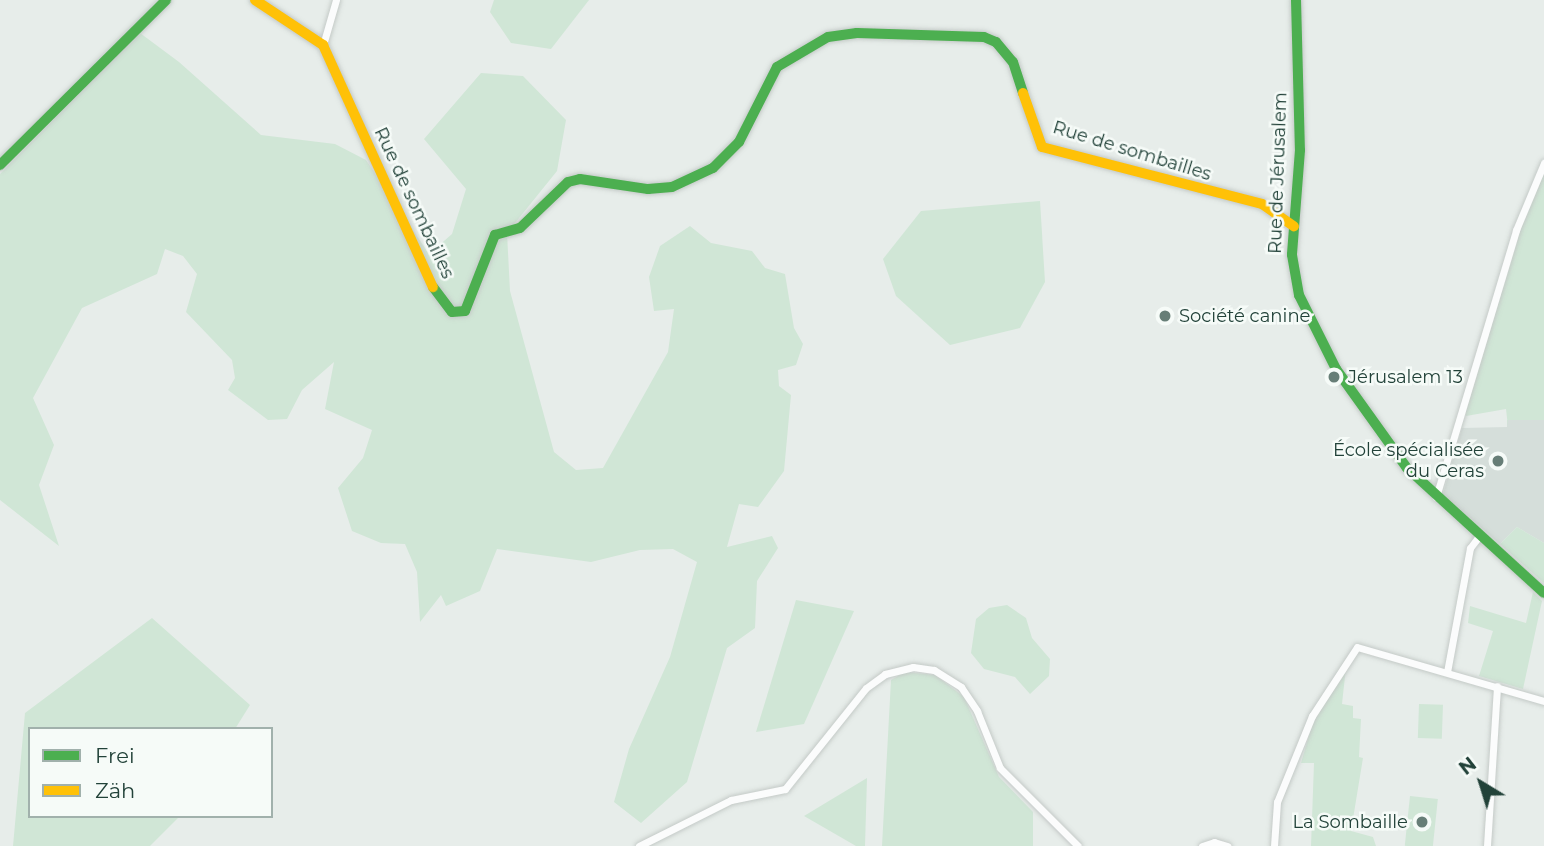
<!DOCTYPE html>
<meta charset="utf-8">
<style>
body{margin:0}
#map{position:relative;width:1544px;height:846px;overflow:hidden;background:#e7edea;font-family:Montserrat,sans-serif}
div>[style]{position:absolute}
.built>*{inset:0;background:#d5deda}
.green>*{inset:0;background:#d0e6d6;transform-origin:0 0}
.roads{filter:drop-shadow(0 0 2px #c4cac7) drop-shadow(0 0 2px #c4cac7)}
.street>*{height:7px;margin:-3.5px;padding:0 3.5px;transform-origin:3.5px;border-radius:3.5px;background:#fbfcfc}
.fast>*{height:10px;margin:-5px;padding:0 5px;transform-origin:5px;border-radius:5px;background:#4caf50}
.slow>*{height:10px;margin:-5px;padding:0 5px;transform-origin:5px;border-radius:5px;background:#ffc107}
.dots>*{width:19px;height:19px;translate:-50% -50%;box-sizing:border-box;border:4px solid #f6fbf8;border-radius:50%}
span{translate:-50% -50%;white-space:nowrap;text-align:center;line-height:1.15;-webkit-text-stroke:5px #f6fbf8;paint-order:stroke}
.street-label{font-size:18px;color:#224239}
.poi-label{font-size:18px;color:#224239}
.left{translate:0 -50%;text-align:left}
.right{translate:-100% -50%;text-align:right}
.legend{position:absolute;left:28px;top:727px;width:245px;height:91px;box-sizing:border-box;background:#f6fbf8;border:2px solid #a1b1ac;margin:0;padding:9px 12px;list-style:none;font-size:21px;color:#224239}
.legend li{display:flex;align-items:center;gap:14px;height:35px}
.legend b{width:35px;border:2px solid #a1b1ac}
.north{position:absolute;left:1446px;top:748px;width:70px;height:70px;-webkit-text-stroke:5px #f6fbf8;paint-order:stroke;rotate:322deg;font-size:19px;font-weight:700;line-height:28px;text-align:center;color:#224239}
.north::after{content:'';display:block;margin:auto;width:24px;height:32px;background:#224239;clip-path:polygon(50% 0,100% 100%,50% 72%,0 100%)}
</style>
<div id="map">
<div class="built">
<i style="clip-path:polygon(1507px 420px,1544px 420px,1544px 543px,1517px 527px,1500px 544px,1443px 494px,1462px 428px,1507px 427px)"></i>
</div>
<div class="green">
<i style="clip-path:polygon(494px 0,589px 0,551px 49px,511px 43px,490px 12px)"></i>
<i style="clip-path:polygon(140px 33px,179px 62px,261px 135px,335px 144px,366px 160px,429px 254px,452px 234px,466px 189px,424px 139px,481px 73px,523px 76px,566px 120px,557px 171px,507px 233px,510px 291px,554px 452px,576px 470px,603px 468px,668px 352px,674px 309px,654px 311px,649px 277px,660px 246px,690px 226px,711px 243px,752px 251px,765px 268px,785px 274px,794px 328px,803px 344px,796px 365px,778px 370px,779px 386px,791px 395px,784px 471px,758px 507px,739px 504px,727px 547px,772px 536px,778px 548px,757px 581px,755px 628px,727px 648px,687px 782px,641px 823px,614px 802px,629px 749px,670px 657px,697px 562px,673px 549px,640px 550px,591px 562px,497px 549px,480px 591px,446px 606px,441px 595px,420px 622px,417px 572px,405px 544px,381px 543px,352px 531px,338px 488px,363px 458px,372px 430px,325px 409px,334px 362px,302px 390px,287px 419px,268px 420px,228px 390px,235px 378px,232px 360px,186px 312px,197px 274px,183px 256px,165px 249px,157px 274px,82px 308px,33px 398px,54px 445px,39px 485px,59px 546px,0 500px,0 174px)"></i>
<i style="clip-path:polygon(1544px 168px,1544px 420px,1508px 420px,1508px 427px,1506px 409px,1466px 416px,1466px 411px,1513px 244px)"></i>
<i style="clip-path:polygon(1040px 201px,1045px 282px,1020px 328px,950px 345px,896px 296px,883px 259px,921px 211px)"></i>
<i style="clip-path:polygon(1517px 527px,1544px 543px,1544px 583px,1500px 544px)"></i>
<i style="clip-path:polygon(1533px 592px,1542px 601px,1523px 689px,1479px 676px,1493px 631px,1468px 623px,1470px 606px,1526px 623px)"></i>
<i style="clip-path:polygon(796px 600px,854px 611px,804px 724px,756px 732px)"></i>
<i style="clip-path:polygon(1007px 605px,1026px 618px,1032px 638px,1050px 659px,1049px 676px,1030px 694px,1015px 677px,984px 669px,971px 653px,976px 619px,989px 608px)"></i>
<i style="clip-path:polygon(152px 618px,250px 705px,235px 729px,30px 729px,30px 816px,180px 816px,150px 846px,13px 846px,25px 713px)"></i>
<i style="clip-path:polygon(1346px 667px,1342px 704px,1353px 706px,1353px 718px,1361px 719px,1359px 757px,1363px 758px,1351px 831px,1373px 837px,1376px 846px,1311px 846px,1314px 763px,1301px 763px,1315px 715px)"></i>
<i style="clip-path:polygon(905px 672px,935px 675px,964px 697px,999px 777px,1033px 812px,1033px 846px,882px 846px,891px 680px)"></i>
<i style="left:1419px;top:704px;width:24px;height:34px;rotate:2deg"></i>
<i style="clip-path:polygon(867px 778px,865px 846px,856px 846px,804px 816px)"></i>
<i style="left:1410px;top:796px;width:28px;height:50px;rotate:6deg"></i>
</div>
<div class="roads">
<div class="street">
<i style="left:323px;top:45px;width:47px;rotate:-73.9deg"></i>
<i style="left:1436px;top:497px;width:279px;rotate:-73.3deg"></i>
<i style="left:1516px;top:230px;width:73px;rotate:-67.3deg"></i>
<i style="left:1447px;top:672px;width:126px;rotate:-79.5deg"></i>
<i style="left:1470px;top:548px;width:15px;rotate:-53deg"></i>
<i style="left:639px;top:846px;width:103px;rotate:-26.6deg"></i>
<i style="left:731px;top:800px;width:55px;rotate:-11.5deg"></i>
<i style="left:785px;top:789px;width:129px;rotate:-51.3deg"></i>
<i style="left:866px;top:688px;width:24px;rotate:-36deg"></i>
<i style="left:885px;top:674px;width:29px;rotate:-14deg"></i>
<i style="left:913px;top:667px;width:21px;rotate:8deg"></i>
<i style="left:934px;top:670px;width:32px;rotate:32deg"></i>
<i style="left:961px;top:687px;width:29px;rotate:56deg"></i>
<i style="left:977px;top:711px;width:61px;rotate:68deg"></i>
<i style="left:1000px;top:768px;width:110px;rotate:45deg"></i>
<i style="left:1202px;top:846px;width:13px;rotate:-18deg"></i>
<i style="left:1214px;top:842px;width:14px;rotate:17deg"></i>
<i style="left:1274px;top:846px;width:44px;rotate:-86.1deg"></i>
<i style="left:1277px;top:802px;width:93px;rotate:-67.9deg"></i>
<i style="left:1312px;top:716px;width:82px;rotate:-56.9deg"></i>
<i style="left:1357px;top:647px;width:195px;rotate:16.1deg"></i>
<i style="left:1487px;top:846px;width:160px;rotate:-86.4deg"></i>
</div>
<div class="fast">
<i style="left:1296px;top:0;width:150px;rotate:88.5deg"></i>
<i style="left:1300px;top:150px;width:105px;rotate:94.4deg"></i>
<i style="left:1292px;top:255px;width:41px;rotate:80.1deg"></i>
<i style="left:1299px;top:295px;width:83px;rotate:63.4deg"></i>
<i style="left:1336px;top:369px;width:122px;rotate:54.4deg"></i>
<i style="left:1407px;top:468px;width:185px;rotate:42.4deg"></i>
<i style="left:0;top:165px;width:234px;rotate:-44.8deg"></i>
<i style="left:433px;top:287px;width:31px;rotate:53deg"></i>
<i style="left:452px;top:312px;width:13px;rotate:-4deg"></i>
<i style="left:465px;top:311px;width:82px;rotate:-68.5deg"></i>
<i style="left:495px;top:235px;width:26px;rotate:-16deg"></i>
<i style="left:520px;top:228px;width:66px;rotate:-43.8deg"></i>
<i style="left:568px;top:182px;width:12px;rotate:-14deg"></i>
<i style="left:580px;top:179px;width:69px;rotate:8.4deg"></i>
<i style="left:648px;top:189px;width:24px;rotate:-5deg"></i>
<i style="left:672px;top:187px;width:45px;rotate:-24.9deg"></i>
<i style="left:713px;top:168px;width:37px;rotate:-45deg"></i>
<i style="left:739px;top:142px;width:84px;rotate:-63.1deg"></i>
<i style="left:777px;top:67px;width:59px;rotate:-30.5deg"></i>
<i style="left:828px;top:37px;width:29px;rotate:-8deg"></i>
<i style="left:857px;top:33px;width:127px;rotate:1.8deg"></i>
<i style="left:984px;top:37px;width:13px;rotate:23deg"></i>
<i style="left:996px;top:42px;width:26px;rotate:50deg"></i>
<i style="left:1013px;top:62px;width:33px;rotate:72deg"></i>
</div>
<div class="slow">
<i style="left:255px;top:0;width:82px;rotate:33.5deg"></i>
<i style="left:323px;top:45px;width:266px;rotate:65.6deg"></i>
<i style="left:1023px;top:93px;width:57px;rotate:70.6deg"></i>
<i style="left:1042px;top:147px;width:227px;rotate:14.5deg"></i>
<i style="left:1262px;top:204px;width:39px;rotate:35deg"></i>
</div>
</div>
<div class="dots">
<i style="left:1165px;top:316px;background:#677e77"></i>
<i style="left:1334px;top:377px;background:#677e77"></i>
<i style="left:1498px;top:461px;background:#677e77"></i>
<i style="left:1422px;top:822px;background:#677e77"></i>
</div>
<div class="street-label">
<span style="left:1132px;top:151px;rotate:17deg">Rue de sombailles</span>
<span style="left:1278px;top:173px;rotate:-88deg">Rue de Jérusalem</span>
<span style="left:414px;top:203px;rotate:65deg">Rue de sombailles</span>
</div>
<div class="poi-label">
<span class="left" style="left:1179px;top:316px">Société canine</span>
<span class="left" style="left:1348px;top:377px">Jérusalem 13</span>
<span class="right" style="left:1484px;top:461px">École spécialisée<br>du Ceras</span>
<span class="right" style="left:1408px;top:822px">La Sombaille</span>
</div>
<ul class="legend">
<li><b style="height:9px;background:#4caf50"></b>Frei</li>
<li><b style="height:9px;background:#ffc107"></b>Zäh</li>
</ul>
<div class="north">N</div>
</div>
